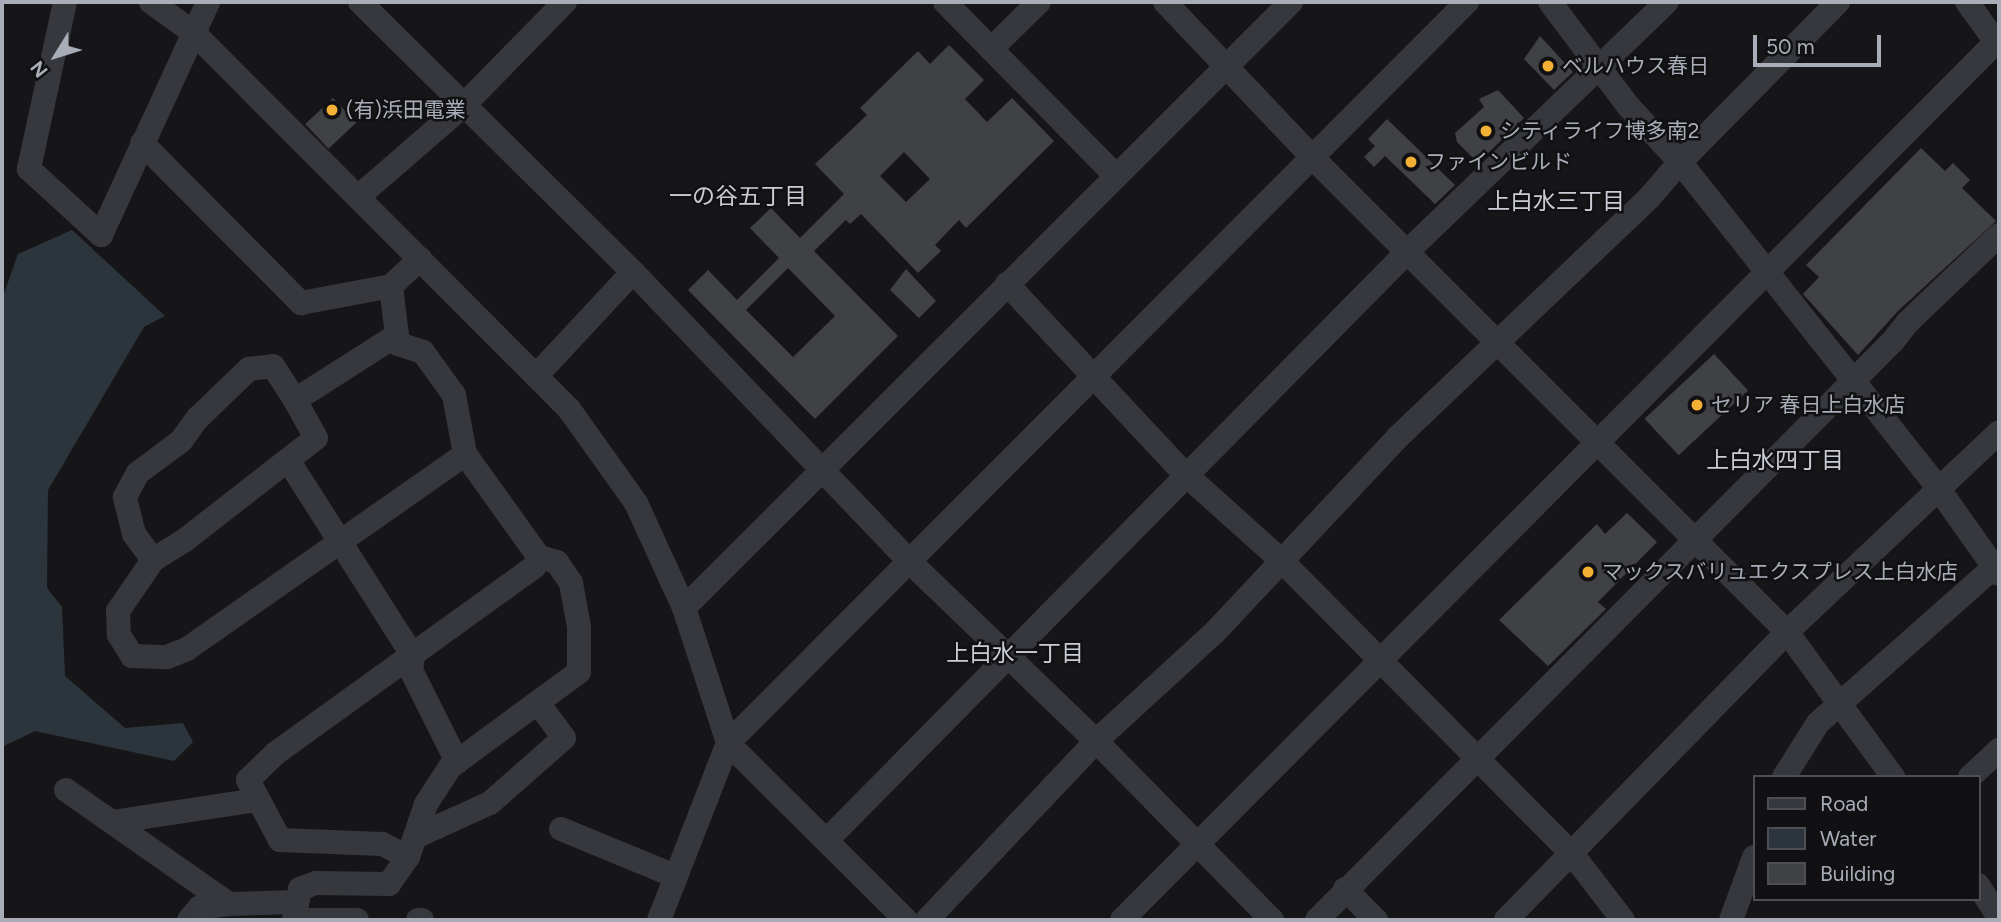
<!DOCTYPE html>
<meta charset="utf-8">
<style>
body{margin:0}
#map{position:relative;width:2001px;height:922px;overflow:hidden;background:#161618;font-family:Figtree,"Noto Sans JP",sans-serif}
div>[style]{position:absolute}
.water>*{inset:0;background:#2c353c}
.building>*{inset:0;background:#404145;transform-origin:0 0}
.minor>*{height:24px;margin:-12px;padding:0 12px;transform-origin:12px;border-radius:12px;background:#37383d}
.dots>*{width:19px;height:19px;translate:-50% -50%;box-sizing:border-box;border:4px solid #111113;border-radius:50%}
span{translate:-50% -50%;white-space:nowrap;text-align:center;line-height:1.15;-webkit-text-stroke:5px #111113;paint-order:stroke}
.poi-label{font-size:21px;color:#a8adb8}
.left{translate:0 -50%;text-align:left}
.neighbourhood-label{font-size:23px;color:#c9ccd4}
.frame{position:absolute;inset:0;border:4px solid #a8adb8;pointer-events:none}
.legend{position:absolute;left:1753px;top:775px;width:228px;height:126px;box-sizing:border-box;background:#111113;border:2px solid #4d4f55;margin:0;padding:9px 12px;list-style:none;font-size:21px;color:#a8adb8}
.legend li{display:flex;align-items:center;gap:14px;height:35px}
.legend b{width:35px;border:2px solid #4d4f55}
.north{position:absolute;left:21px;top:21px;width:70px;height:70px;-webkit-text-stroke:5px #111113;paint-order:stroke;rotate:232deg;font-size:19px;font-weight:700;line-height:28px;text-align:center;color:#a8adb8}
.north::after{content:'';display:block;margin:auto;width:24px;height:32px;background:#a8adb8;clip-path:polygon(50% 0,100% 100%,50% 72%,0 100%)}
.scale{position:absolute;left:1753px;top:35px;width:128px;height:32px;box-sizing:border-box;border:4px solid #a8adb8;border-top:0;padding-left:9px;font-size:21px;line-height:24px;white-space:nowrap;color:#a8adb8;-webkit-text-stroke:5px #111113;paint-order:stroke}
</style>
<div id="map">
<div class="water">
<i style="clip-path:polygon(72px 230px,165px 316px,144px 327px,48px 490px,47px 588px,62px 607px,65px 676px,125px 728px,183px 723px,193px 742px,174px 761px,35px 731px,2px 747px,2px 299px,18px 254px)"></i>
</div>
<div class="building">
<i style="clip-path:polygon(1540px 36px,1573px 72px,1554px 90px,1524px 59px)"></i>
<i style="clip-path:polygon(evenodd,949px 45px,984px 80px,965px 99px,987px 122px,1012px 98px,1054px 141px,966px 228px,959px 220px,935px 245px,941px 251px,918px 273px,861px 214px,850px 224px,846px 220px,814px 251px,898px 336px,815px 419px,688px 290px,708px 270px,737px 300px,779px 258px,750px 228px,771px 208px,800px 238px,844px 194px,815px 164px,867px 115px,860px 108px,918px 51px,930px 64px,949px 45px,904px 152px,930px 179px,906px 202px,880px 176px,904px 152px,949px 45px,788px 268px,835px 316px,793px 357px,746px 310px,788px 268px)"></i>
<i style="clip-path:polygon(1498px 90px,1524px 118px,1478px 163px,1457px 142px,1455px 133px,1484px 107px,1479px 99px)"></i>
<i style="left:333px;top:98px;width:34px;height:38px;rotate:47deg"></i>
<i style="clip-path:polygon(1387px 119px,1455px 185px,1435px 204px,1385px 156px,1374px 167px,1364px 157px,1375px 146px,1368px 139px)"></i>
<i style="clip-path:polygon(1921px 148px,1945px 171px,1953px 163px,1970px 180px,1962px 188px,1996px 221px,1898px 311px,1858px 355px,1803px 294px,1819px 277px,1806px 265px)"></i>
<i style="clip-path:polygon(906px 269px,936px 301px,919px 318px,890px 290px)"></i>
<i style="left:1714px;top:354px;width:50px;height:95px;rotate:47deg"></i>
<i style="clip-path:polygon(1627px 513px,1657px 542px,1598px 602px,1606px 609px,1548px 666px,1499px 620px,1597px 524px,1605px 534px)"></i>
</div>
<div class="minor">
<i style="left:65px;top:2px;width:171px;rotate:102.2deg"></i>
<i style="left:29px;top:169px;width:98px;rotate:42.5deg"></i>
<i style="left:101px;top:235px;width:256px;rotate:-65.3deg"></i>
<i style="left:151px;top:2px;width:53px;rotate:35.8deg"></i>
<i style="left:194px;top:33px;width:531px;rotate:45.08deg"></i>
<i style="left:569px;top:409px;width:115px;rotate:54.5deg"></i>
<i style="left:636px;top:503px;width:115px;rotate:65.4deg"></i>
<i style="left:684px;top:608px;width:142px;rotate:71.9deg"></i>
<i style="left:728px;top:743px;width:190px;rotate:111.3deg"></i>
<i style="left:360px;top:2px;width:384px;rotate:44.7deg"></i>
<i style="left:633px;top:272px;width:401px;rotate:46.3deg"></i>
<i style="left:910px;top:562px;width:258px;rotate:43.9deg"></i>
<i style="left:1096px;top:741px;width:251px;rotate:45.5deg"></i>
<i style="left:945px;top:2px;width:244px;rotate:45.5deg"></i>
<i style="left:1165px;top:2px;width:212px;rotate:46.5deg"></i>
<i style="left:1311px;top:156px;width:673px;rotate:45deg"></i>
<i style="left:1787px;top:632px;width:180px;rotate:53.8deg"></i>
<i style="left:1838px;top:2px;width:225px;rotate:134.6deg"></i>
<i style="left:1680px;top:162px;width:416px;rotate:51.6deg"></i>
<i style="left:1938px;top:488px;width:105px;rotate:54.7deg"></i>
<i style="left:1967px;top:2px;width:54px;rotate:54deg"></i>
<i style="left:991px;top:49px;width:67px;rotate:-44.4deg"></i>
<i style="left:142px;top:143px;width:226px;rotate:45.2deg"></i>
<i style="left:301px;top:303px;width:92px;rotate:-10.7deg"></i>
<i style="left:391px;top:286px;width:40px;rotate:-43deg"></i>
<i style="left:358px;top:197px;width:139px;rotate:-40.9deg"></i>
<i style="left:463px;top:106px;width:146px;rotate:-45.6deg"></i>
<i style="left:1007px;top:284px;width:260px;rotate:46.9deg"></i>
<i style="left:1185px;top:474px;width:129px;rotate:41.9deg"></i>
<i style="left:1281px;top:560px;width:415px;rotate:45.3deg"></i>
<i style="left:1573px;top:855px;width:82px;rotate:52.4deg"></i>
<i style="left:397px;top:335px;width:121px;rotate:147.5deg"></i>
<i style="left:295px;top:400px;width:43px;rotate:61.1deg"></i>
<i style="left:316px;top:438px;width:166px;rotate:142.1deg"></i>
<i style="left:185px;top:540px;width:38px;rotate:148deg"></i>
<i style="left:153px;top:560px;width:62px;rotate:124.5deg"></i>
<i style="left:118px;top:611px;width:24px;rotate:88deg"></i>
<i style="left:119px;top:635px;width:25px;rotate:58deg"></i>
<i style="left:132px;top:656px;width:35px;rotate:2deg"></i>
<i style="left:167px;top:657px;width:22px;rotate:-22deg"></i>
<i style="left:187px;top:649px;width:340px;rotate:-35deg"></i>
<i style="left:536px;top:376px;width:142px;rotate:-47deg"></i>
<i style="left:288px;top:460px;width:232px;rotate:57.5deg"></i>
<i style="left:413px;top:656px;width:14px;rotate:98deg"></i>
<i style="left:411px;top:670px;width:103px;rotate:63.4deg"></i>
<i style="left:153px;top:560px;width:32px;rotate:-126deg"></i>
<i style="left:134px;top:534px;width:38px;rotate:-104deg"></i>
<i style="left:125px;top:497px;width:27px;rotate:-62deg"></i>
<i style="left:138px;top:473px;width:54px;rotate:-36.7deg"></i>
<i style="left:181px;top:441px;width:29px;rotate:-54deg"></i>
<i style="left:198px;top:418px;width:71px;rotate:-43.9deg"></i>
<i style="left:249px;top:369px;width:24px;rotate:-7deg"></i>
<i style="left:273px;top:366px;width:40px;rotate:57.1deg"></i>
<i style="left:684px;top:608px;width:858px;rotate:-44.95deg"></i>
<i style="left:1784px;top:777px;width:64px;rotate:-57.8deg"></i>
<i style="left:1818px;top:723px;width:242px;rotate:-41.5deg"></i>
<i style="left:1970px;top:777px;width:40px;rotate:-43deg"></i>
<i style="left:66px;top:790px;width:199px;rotate:35deg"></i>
<i style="left:229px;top:904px;width:68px;rotate:-1.7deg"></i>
<i style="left:112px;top:822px;width:148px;rotate:-8.6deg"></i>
<i style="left:561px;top:829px;width:123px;rotate:22.4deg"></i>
<i style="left:415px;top:837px;width:82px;rotate:-24.4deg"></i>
<i style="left:490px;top:803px;width:98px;rotate:-41.3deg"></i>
<i style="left:564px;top:738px;width:44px;rotate:-126.6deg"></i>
<i style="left:828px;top:839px;width:826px;rotate:-45.39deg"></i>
<i style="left:1408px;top:251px;width:359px;rotate:-43.9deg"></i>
<i style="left:408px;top:857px;width:29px;rotate:-153deg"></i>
<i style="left:382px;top:844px;width:102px;rotate:-177.8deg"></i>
<i style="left:280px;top:840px;width:68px;rotate:-118.1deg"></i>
<i style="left:248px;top:780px;width:39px;rotate:-44deg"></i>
<i style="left:276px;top:753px;width:318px;rotate:-35.8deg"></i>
<i style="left:534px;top:567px;width:11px;rotate:-63deg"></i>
<i style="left:1978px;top:885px;width:38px;rotate:57deg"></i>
<i style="left:1345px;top:889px;width:44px;rotate:45deg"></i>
<i style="left:189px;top:920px;width:16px;rotate:-50deg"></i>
<i style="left:199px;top:908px;width:30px;rotate:-8deg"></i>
<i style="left:357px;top:920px;width:63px;rotate:180deg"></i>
<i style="left:294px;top:920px;width:32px;rotate:-79deg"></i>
<i style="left:300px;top:889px;width:17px;rotate:-21deg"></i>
<i style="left:316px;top:883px;width:73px;rotate:0.8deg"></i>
<i style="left:389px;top:884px;width:33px;rotate:-55deg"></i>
<i style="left:408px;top:857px;width:56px;rotate:-71.2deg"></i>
<i style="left:426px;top:804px;width:44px;rotate:-57deg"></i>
<i style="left:450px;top:767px;width:160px;rotate:-36.4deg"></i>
<i style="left:579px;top:672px;width:45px;rotate:-90deg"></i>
<i style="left:579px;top:627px;width:45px;rotate:-100.3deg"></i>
<i style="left:571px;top:583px;width:25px;rotate:-124deg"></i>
<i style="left:557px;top:562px;width:19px;rotate:-164deg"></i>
<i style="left:539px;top:557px;width:127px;rotate:-125.7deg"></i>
<i style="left:465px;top:454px;width:60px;rotate:-100.6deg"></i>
<i style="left:454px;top:395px;width:53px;rotate:-125.8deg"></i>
<i style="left:423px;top:352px;width:26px;rotate:-162deg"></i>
<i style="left:398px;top:344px;width:58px;rotate:-96.9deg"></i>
<i style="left:418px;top:920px;width:4px"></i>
<i style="left:906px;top:920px;width:251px;rotate:-135.2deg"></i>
<i style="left:728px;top:743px;width:1047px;rotate:-45.08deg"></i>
<i style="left:927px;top:920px;width:246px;rotate:-46.6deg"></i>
<i style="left:1096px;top:741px;width:161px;rotate:-42.5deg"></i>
<i style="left:1215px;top:632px;width:267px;rotate:-46.8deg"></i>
<i style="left:1398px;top:437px;width:347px;rotate:-43.6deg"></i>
<i style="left:1649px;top:198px;width:48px;rotate:-49.3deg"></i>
<i style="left:1680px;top:162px;width:75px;rotate:-132.8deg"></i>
<i style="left:1629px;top:107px;width:131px;rotate:-127deg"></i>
<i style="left:1122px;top:920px;width:1243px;rotate:-45.13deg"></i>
<i style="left:1317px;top:920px;width:817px;rotate:-45.15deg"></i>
<i style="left:1893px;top:341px;width:24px;rotate:-52deg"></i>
<i style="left:1908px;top:322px;width:126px;rotate:-43.7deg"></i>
<i style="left:1506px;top:920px;width:402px;rotate:-45.7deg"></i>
<i style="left:1787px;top:632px;width:291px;rotate:-43.3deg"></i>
<i style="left:1731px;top:920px;width:67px;rotate:-69.9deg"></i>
</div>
<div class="dots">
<i style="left:1548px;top:66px;background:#f2b134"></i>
<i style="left:332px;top:110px;background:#f2b134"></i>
<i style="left:1486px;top:131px;background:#f2b134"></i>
<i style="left:1411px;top:162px;background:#f2b134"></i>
<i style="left:1697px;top:405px;background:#f2b134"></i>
<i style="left:1588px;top:572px;background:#f2b134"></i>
</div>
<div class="poi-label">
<span class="left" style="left:1562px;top:66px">ベルハウス春日</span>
<span class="left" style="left:346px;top:110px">(有)浜田電業</span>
<span class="left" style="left:1500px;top:131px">シティライフ博多南2</span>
<span class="left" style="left:1425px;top:162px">ファインビルド</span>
<span class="left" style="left:1711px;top:405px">セリア 春日上白水店</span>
<span class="left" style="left:1602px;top:572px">マックスバリュエクスプレス上白水店</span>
</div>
<div class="neighbourhood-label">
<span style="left:738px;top:196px">一の谷五丁目</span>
<span style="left:1556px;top:201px">上白水三丁目</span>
<span style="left:1775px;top:460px">上白水四丁目</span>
<span style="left:1015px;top:653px">上白水一丁目</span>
</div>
<div class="frame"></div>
<ul class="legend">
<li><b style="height:9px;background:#37383d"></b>Road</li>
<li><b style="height:19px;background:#2c353c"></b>Water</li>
<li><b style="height:19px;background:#404145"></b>Building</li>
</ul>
<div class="north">N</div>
<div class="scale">50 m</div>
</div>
